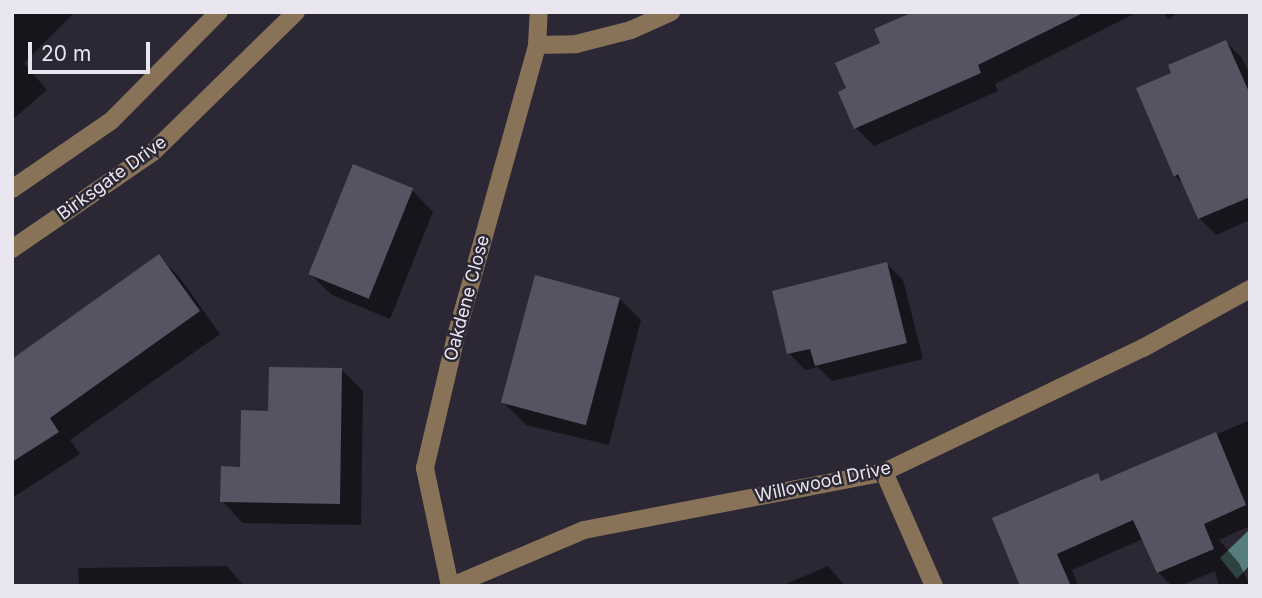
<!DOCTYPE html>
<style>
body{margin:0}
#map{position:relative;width:1262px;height:598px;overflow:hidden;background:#2b2734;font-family:Inter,sans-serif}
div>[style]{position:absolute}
.water>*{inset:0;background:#587d7d}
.shadow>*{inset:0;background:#0007}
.building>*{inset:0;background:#585363;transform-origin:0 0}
.minor>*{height:18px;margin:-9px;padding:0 9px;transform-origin:9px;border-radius:9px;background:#887359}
span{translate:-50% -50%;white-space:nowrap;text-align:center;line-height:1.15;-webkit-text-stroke:5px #2b2734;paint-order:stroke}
.street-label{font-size:18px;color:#e9e6ef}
.frame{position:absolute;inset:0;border:14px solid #e9e6ef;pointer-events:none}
.scale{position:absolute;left:28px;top:42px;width:122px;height:32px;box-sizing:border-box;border:4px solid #e9e6ef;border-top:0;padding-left:9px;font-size:21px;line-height:24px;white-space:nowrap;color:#e9e6ef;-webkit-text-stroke:5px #2b2734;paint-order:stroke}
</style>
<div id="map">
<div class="water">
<i style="clip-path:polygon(1250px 529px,1250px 565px,1237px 579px,1220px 558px)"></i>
</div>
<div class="shadow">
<i style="clip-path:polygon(12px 12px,75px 12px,24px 63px,47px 90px,12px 120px)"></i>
<i style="clip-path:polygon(917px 12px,1138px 12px,995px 84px,998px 91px,874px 146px,856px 128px,840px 93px,849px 89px,882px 43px)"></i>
<i style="clip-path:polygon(1162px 12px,1178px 12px,1169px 19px)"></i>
<i style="clip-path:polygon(1226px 42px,1242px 58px,1250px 76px,1250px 220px,1216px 235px,1199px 218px,1185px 185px,1175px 176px,1174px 74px)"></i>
<i style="clip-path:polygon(412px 190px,433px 212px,390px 319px,332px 295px,310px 274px)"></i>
<i style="clip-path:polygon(159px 256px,180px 278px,220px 334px,70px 440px,80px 454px,12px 498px,12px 360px)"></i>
<i style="clip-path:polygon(887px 264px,903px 280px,923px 359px,832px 381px,818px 367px,805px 370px,789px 353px)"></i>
<i style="clip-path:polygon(619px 298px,641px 320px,609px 445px,526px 425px,504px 403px)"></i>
<i style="clip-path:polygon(341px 369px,363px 391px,361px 525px,243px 523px,222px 501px,270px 413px)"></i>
<i style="clip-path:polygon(1250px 420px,1250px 526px,1219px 540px,1239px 563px,1250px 586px,1219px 586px,1215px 571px,1180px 586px,1172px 586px,1158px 572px,1143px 539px,1072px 570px,1078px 586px,1022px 586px,1097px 475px,1104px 482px)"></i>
<i style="clip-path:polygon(227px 566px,244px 586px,79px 586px,78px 568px)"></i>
<i style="clip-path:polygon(828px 566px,845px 586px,781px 586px)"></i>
</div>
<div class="building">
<i style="clip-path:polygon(913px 12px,1085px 12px,978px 65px,981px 73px,854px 129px,838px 92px,846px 88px,835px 63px,880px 43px,874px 29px)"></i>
<i style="clip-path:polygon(1226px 40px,1250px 94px,1250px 197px,1198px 219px,1178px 174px,1174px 177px,1136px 88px,1171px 73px,1168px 65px)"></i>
<i style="left:353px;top:164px;width:65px;height:119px;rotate:22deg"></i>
<i style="clip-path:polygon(159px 254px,200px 311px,50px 418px,59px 432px,12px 462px,12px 359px)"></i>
<i style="clip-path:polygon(887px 262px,907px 343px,815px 366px,810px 349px,787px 354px,772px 291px)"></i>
<i style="left:535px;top:275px;width:88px;height:132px;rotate:15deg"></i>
<i style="clip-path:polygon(269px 367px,342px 368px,340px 504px,220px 502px,221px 466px,240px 467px,241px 410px,268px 411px)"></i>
<i style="clip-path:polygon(1216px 432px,1246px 505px,1204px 524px,1214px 549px,1157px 573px,1133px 520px,1057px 554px,1071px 586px,1020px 586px,992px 518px,1098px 473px,1101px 481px)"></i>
</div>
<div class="minor">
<i style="left:537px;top:45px;width:39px;rotate:-1deg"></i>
<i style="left:576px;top:44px;width:57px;rotate:-14.3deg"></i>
<i style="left:631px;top:30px;width:44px;rotate:-24.2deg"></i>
<i style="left:12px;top:189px;width:120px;rotate:-34.5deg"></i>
<i style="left:111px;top:121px;width:153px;rotate:-45.3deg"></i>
<i style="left:12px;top:249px;width:171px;rotate:-34.5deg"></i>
<i style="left:153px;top:152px;width:200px;rotate:-44.4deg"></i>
<i style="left:884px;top:472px;width:124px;rotate:66.3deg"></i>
<i style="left:450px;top:586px;width:121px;rotate:-102deg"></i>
<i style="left:425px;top:468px;width:136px;rotate:-76.8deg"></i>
<i style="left:456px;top:336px;width:302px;rotate:-74.4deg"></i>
<i style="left:537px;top:45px;width:33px;rotate:-87deg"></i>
<i style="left:452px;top:586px;width:143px;rotate:-23deg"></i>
<i style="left:584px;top:530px;width:306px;rotate:-10.9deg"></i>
<i style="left:884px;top:472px;width:287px;rotate:-25.6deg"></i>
<i style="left:1143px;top:348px;width:122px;rotate:-28.9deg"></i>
</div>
<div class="street-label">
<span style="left:112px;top:178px;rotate:-36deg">Birksgate Drive</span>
<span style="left:467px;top:298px;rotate:-75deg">Oakdene Close</span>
<span style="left:823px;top:482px;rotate:-12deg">Willowood Drive</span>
</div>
<div class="frame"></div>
<div class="scale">20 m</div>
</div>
